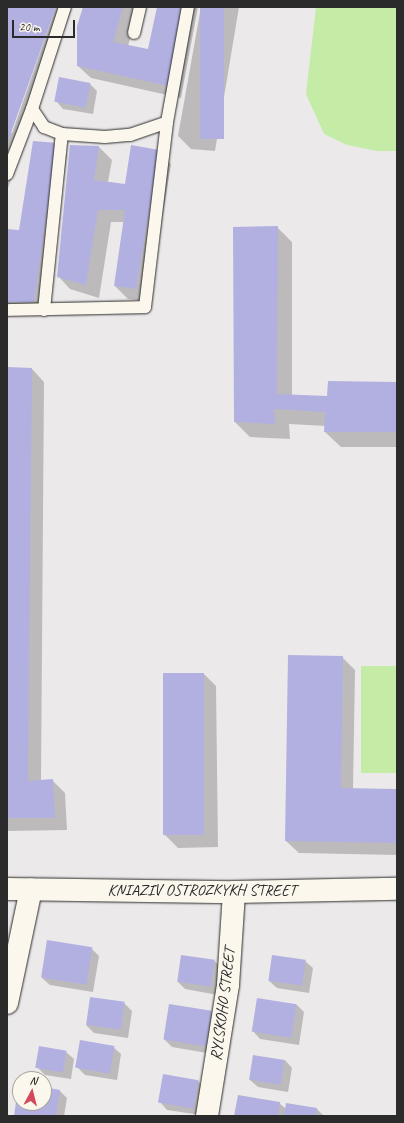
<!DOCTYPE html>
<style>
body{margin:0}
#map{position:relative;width:404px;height:1123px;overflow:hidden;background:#ece9ea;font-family:Caveat,sans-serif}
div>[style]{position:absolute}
.green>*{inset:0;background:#c4eca7;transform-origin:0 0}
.shadow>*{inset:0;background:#0003}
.building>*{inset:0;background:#b2b0e1;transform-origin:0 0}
.roads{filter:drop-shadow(0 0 1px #2b2b2b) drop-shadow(0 0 1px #2b2b2b)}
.service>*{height:12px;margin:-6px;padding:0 6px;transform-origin:6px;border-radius:6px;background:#fbf7ec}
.minor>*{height:22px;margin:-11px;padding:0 11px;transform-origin:11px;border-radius:11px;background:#fbf7ec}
span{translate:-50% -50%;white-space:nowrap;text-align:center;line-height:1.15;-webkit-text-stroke:3px #fbf7ec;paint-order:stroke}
.street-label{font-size:16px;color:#2b2b2b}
.frame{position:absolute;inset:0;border:8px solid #2b2b2b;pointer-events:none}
.north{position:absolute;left:12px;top:1071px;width:40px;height:40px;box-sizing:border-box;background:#fbf7ec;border:1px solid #a8a59f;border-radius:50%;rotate:7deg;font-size:11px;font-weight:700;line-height:16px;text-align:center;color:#2b2b2b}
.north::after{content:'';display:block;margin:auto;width:14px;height:18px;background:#d1495b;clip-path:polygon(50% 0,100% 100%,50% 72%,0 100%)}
.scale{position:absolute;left:12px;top:20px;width:63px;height:18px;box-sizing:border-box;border:2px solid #2b2b2b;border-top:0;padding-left:5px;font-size:12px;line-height:14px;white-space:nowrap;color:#2b2b2b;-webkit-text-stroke:3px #fbf7ec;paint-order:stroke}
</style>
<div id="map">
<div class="green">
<i style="clip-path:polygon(316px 7px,397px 7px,397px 151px,377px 151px,347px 145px,324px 134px,306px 94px)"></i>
<i style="left:361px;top:666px;width:36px;height:107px"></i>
</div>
<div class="shadow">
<i style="clip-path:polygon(7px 7px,54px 7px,10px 132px,12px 133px,56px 7px,72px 7px,7px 191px)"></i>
<i style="clip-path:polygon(84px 7px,139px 7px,128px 46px,148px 50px,158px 7px,198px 7px,181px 98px,91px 78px,78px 66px)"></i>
<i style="clip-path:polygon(201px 7px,239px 7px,215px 151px,191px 149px,178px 136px)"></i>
<i style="clip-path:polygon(90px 84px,97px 91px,93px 114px,63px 109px,56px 101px)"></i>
<i style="clip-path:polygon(57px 144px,67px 154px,45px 312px,7px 312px,7px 230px,20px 231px)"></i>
<i style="clip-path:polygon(71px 146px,99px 147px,112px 160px,108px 182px,126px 185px,158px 151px,171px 164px,149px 301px,128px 299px,115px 286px,124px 222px,111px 222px,99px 298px,70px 289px,58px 276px)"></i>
<i style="clip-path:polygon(277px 227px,292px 242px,292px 395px,328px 397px,397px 383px,397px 447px,341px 447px,325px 432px,326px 426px,289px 424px,290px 439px,250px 437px,235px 422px)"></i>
<i style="clip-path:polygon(7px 368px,32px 369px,44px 382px,41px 781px,52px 780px,65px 793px,67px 830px,7px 831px)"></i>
<i style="clip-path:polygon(342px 657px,355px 670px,353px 789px,397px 790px,397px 855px,299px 853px,286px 841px)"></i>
<i style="clip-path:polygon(204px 674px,216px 686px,218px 847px,178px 848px,165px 835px)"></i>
<i style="clip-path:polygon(91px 948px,99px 956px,93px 992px,50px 985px,42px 978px)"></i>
<i style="clip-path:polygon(215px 961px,222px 969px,218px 995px,185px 989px,178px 982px)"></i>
<i style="clip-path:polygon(305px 961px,313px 968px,309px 993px,277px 988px,269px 981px)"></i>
<i style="clip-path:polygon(258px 999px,297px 1005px,304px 1012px,299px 1045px,260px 1039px,253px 1031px)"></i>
<i style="clip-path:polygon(124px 1003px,132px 1011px,128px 1038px,94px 1033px,86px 1025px)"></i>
<i style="clip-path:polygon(211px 1012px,218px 1020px,213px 1054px,172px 1047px,165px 1040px)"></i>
<i style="clip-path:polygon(113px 1047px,121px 1054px,117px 1080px,85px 1075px,77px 1067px)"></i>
<i style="clip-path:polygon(66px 1052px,74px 1059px,71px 1079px,45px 1075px,37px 1067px)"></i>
<i style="clip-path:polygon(285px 1060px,292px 1068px,288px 1092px,258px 1087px,250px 1080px)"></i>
<i style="clip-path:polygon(198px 1081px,205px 1088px,201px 1115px,167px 1110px,160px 1102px)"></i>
<i style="clip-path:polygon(20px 1084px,20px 1103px,44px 1103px,44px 1088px,60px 1091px,67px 1098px,64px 1116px,15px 1116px)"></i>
<i style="clip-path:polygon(279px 1103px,286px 1109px,317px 1109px,324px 1116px,235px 1116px)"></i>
</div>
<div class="building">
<i style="clip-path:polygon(7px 7px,56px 7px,7px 144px)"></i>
<i style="clip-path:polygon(83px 7px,123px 7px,113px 42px,148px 49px,157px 7px,183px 7px,169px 86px,77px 66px,77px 26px)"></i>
<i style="left:200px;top:7px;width:24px;height:132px"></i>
<i style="left:59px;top:77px;width:32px;height:25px;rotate:11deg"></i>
<i style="clip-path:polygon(33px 141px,57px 143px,34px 302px,7px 302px,7px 229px,19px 230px)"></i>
<i style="clip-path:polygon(70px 145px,99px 146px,94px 180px,125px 184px,131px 145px,159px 150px,136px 289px,114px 286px,125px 210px,98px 210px,86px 285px,57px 277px)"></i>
<i style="clip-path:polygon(278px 226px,277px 394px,327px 396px,328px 381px,397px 382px,397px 432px,324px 432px,325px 412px,274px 409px,275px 424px,234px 422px,233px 227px)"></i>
<i style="clip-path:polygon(7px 367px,32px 368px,28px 781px,53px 779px,55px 818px,7px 818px)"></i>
<i style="clip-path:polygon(288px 655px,343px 656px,341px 788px,397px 789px,397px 843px,285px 841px)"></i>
<i style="left:163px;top:673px;width:41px;height:162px"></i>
<i style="left:47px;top:940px;width:46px;height:38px;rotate:9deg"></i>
<i style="left:181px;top:955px;width:34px;height:27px;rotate:8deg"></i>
<i style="left:272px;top:955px;width:34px;height:26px;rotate:8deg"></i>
<i style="left:90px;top:997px;width:35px;height:28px;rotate:8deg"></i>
<i style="left:257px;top:998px;width:40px;height:34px;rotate:9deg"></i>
<i style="left:169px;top:1004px;width:43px;height:36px;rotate:9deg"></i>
<i style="left:80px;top:1040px;width:35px;height:28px;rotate:10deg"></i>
<i style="left:39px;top:1046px;width:28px;height:22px;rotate:10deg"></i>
<i style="left:253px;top:1055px;width:32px;height:25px;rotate:9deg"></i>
<i style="left:163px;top:1074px;width:36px;height:29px;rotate:10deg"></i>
<i style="clip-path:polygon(19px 1081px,20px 1103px,44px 1103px,44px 1087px,60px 1090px,56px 1116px,14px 1116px)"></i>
<i style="clip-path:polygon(238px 1095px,280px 1102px,278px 1116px,234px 1116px)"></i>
<i style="clip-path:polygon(286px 1103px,317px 1108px,316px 1116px,284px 1116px)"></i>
</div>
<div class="roads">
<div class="service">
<i style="left:134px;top:33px;width:27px;rotate:-77deg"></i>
<i style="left:32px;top:109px;width:22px;rotate:56deg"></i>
<i style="left:44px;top:127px;width:19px;rotate:21deg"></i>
<i style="left:7px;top:174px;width:70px;rotate:-69deg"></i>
<i style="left:32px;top:109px;width:107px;rotate:-72.1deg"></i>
<i style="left:7px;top:310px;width:138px;rotate:-1.2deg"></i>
<i style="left:145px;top:307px;width:186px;rotate:-83.2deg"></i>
<i style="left:167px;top:122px;width:117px;rotate:-79.7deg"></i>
<i style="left:44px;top:310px;width:177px;rotate:-84.2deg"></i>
<i style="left:62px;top:134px;width:43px;rotate:4deg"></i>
<i style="left:105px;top:137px;width:25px;rotate:-5deg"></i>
<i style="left:130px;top:135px;width:39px;rotate:-19deg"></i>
</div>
<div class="minor">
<i style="left:7px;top:889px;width:227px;rotate:0.8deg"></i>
<i style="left:234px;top:892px;width:163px;rotate:-1.1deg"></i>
<i style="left:7px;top:1003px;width:116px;rotate:-78.1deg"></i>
<i style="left:207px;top:1116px;width:133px;rotate:-80.9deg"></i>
<i style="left:228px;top:985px;width:93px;rotate:-86.3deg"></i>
</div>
</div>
<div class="street-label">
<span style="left:202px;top:890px">KNIAZIV OSTROZKYKH STREET</span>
<span style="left:223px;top:1004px;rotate:-83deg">RYLSKOHO STREET</span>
</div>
<div class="frame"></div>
<div class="north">N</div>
<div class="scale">20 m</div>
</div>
